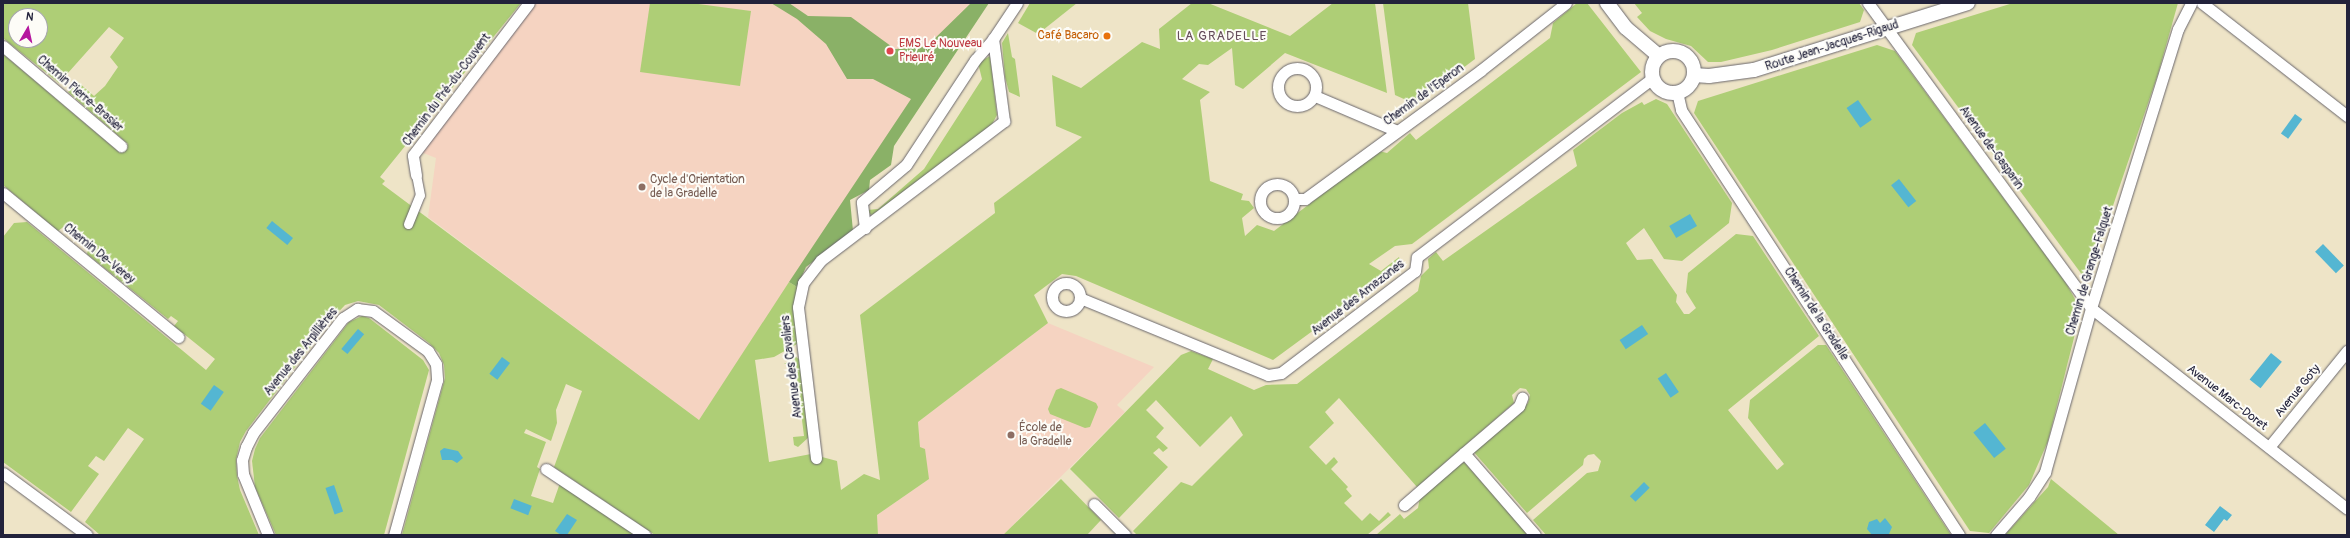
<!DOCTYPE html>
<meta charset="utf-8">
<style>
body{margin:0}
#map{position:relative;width:2350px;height:538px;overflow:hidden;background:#eee4c7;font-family:Pangolin,sans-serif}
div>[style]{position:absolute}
.built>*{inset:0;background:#f5d3c1}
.green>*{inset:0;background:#aece76}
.forest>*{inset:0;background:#8ab167}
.water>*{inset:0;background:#54b6d2;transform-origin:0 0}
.roads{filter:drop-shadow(0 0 1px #69666c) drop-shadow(0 0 1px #69666c)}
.pedestrian>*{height:9px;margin:-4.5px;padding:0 4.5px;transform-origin:4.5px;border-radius:4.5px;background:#fff}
.minor>*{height:11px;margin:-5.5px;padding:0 5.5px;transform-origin:5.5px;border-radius:5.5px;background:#fff}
.minor>.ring{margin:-5.5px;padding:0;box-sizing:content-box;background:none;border:11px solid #fff;border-radius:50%}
.tertiary>*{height:14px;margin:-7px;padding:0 7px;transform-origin:7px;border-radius:7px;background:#fff}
.tertiary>.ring{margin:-7px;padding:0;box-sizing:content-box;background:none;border:14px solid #fff;border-radius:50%}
.dots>*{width:11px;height:11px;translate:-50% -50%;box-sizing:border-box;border:2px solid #fdfcf7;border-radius:50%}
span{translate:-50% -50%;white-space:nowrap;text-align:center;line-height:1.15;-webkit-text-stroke:4px #fdfcf7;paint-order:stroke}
.food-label{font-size:12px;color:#c56008}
.right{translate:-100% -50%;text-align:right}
.health-label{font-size:12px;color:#be3a42}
.left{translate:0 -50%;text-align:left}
.street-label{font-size:12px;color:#22223b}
.education-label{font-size:12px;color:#785e54}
.neighbourhood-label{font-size:13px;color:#644c5a;letter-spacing:1px}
.frame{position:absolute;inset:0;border:4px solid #22223b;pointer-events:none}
.north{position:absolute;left:8px;top:8px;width:40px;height:40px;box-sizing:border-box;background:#fdfcf7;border:1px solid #a5a5ac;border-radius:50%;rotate:9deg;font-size:11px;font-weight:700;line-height:16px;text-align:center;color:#22223b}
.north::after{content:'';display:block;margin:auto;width:14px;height:18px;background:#b5179e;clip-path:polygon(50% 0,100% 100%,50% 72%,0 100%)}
</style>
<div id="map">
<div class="built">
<i style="clip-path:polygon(534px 3px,976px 3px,699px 420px,428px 217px,436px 158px,421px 152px)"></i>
<i style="clip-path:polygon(1048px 323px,1154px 367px,1117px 405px,1125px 412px,1003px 535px,878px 535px,877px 515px,929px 479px,920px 447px,918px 422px)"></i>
</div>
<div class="green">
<i style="clip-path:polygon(evenodd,3px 3px,521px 3px,380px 177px,385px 181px,382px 184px,699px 420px,789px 282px,797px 287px,797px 344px,774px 357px,755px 360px,769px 462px,811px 454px,837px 461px,841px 490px,864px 474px,880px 480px,860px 315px,995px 213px,994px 203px,1082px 137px,1056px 126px,1052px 75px,1081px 88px,1142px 42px,1160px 49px,1159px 29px,1192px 3px,1208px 3px,1290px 36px,1333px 3px,1375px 3px,1387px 93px,1285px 53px,1243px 89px,1235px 85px,1232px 48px,1208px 65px,1199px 64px,1182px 79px,1210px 92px,1200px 100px,1210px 181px,1243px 194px,1241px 200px,1249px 201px,1254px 208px,1242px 218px,1245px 236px,1257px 225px,1274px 231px,1379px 151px,1387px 153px,1410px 133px,1416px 140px,1550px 38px,1553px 23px,1577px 3px,1587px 3px,1641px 72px,1412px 244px,1395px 246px,1369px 264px,1381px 271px,1399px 257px,1401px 266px,1273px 360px,1076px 276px,1062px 274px,1034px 295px,1048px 323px,918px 422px,920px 447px,925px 449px,929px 479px,877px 515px,878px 535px,655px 535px,554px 467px,582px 391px,566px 384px,556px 410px,557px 423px,551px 441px,526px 429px,524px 433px,546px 442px,537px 467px,540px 469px,531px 496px,553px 503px,560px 483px,637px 535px,402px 535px,445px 378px,444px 365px,439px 353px,429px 343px,379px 305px,358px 301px,345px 305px,331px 320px,246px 431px,240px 442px,236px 460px,237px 476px,240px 490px,259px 535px,100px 535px,85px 522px,144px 439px,128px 428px,104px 461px,96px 456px,88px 466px,99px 474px,71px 512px,3px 462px,3px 237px,14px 223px,27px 222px,206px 370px,215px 359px,174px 326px,178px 321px,171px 316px,168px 319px,87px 254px,90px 241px,66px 225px,58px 231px,3px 185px,3px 54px,120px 153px,128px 144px,68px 92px,78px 82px,94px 96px,105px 86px,118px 67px,110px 57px,124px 38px,109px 27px,59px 83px,3px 38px,3px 3px,16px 16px,40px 16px,40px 40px,16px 40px,16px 16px)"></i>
<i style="clip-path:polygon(650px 3px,691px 3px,751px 11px,740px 86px,640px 72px)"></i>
<i style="clip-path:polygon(1030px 3px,1077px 3px,1038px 34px,1018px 23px)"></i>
<i style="clip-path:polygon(1383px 3px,1468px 3px,1475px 59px,1415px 104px,1395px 95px)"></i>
<i style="clip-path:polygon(1634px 3px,1859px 3px,1864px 10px,1860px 22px,1772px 50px,1721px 62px,1708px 62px,1691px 46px,1666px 39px,1650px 31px,1637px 17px,1642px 13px)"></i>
<i style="clip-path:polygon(2013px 3px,2178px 3px,2158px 74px,2090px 273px,2083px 276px,1912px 45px,1916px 33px)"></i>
<i style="clip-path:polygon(1008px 33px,1012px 57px,1015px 59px,1020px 97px,1009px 92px,1005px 77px,1002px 43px)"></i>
<i style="clip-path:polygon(1877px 45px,1895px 51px,2066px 283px,2081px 310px,2048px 441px,2029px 485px,1989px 533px,1970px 531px,1694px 113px,1698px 101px)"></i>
<i style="clip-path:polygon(990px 56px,997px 115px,990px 128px,878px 212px,871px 215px,867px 210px,878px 209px,924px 169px,982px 79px,978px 63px)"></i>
<i style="clip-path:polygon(1656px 99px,1667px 104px,1732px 203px,1729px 223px,1682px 261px,1664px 259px,1644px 228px,1626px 243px,1637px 260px,1652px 259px,1677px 295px,1676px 302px,1684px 314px,1689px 314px,1696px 308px,1686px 292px,1688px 273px,1736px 234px,1753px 236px,1819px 336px,1728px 410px,1777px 470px,1784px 464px,1748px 418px,1750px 400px,1818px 345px,1826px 345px,1951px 535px,1546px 535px,1533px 520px,1587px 473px,1598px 471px,1601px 461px,1594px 454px,1588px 455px,1584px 459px,1583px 465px,1527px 513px,1473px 451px,1528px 403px,1530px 395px,1526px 389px,1520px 388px,1512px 395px,1514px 403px,1417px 487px,1339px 398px,1325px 412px,1334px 423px,1309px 447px,1326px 465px,1334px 457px,1338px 462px,1331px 469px,1348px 487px,1346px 489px,1352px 496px,1344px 503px,1362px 521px,1370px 513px,1379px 521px,1388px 512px,1391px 515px,1367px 535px,1137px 535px,1133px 531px,1181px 482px,1192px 486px,1243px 435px,1231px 416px,1200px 447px,1156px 400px,1146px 410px,1164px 428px,1156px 437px,1168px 448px,1163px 452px,1159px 448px,1153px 453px,1168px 467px,1119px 518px,1070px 469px,1181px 355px,1191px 351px,1213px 359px,1208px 369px,1254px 390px,1266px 385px,1297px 384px,1418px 291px,1421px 276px,1429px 268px,1428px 259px,1436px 252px,1443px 261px,1577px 166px,1573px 150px,1622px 113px,1642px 102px,1644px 105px)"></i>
<i style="clip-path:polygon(362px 316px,369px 318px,423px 360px,429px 370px,384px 535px,276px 535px,255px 487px,252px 461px,255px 449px,260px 438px,349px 322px)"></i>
<i style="clip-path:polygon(796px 357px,800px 360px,809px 437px,798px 447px,794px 445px,793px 437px,804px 436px,795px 364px,784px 364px)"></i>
<i style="clip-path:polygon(1061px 388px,1096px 403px,1098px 407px,1090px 427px,1085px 428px,1050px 414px,1048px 409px,1056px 390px)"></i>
<i style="clip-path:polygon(1460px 462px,1465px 463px,1528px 535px,1376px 535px,1400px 514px,1404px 519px,1418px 508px,1420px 497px)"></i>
<i style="clip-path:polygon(1061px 479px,1101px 520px,1087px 535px,1003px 535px)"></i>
<i style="clip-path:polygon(2051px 479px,2119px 535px,2005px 535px,2048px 487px)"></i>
</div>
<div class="forest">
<i style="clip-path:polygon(771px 3px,789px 3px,808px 16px,851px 17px,895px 49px,926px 47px,971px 3px,989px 3px,894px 146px,891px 165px,870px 180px,869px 190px,850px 200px,853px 231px,806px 267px,797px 287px,789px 282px,911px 99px,873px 79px,847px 79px,826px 44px,797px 19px)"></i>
</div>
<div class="water">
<i style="left:1858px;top:100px;width:24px;height:14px;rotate:55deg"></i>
<i style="left:2295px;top:114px;width:9px;height:24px;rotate:36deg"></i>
<i style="left:1899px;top:179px;width:28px;height:10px;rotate:52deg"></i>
<i style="left:1690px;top:214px;width:14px;height:24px;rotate:60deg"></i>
<i style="left:272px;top:221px;width:27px;height:9px;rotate:39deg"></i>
<i style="left:2323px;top:244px;width:30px;height:11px;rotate:46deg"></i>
<i style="left:1642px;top:325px;width:11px;height:27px;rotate:56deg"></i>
<i style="left:358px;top:329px;width:8px;height:26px;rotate:40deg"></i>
<i style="left:2271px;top:353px;width:14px;height:34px;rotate:39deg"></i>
<i style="left:502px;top:357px;width:10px;height:21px;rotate:37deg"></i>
<i style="left:1666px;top:373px;width:23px;height:10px;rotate:56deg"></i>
<i style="left:214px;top:385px;width:12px;height:23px;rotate:35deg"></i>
<i style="left:1985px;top:423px;width:33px;height:15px;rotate:51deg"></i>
<i style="clip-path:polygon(444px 448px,458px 451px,463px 458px,457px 463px,452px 460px,442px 460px,440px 451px)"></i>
<i style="left:1644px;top:482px;width:8px;height:20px;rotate:45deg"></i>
<i style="left:334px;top:485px;width:28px;height:9px;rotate:71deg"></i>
<i style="left:514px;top:499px;width:19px;height:10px;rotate:21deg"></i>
<i style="clip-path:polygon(2220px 506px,2232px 515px,2227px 521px,2224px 519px,2214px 532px,2205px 525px)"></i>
<i style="clip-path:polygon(567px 514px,577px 520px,567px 535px,561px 535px,555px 531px)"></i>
<i style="clip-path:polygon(1885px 518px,1892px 527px,1889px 534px,1872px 535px,1867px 529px,1869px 522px,1877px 519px,1880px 523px)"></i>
</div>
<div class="roads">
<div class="pedestrian">
<i style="left:408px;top:224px;width:31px;rotate:-68deg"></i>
<i style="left:420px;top:195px;width:20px;rotate:-101deg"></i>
</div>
<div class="minor">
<i style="left:1868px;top:3px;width:378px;rotate:53.8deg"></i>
<i style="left:2091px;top:308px;width:325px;rotate:38.1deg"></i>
<i style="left:2202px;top:3px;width:184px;rotate:37.9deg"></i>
<i style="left:3px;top:46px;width:155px;rotate:40.3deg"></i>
<i class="ring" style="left:1278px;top:68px;width:27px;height:27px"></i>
<i style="left:1677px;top:92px;width:18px;rotate:77deg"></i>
<i style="left:1681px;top:110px;width:508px;rotate:56.81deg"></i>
<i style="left:1315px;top:96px;width:89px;rotate:23.1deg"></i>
<i style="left:416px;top:175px;width:20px;rotate:-99deg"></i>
<i style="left:413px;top:155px;width:191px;rotate:-52.7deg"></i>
<i class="ring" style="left:1260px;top:184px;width:23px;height:23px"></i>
<i style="left:3px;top:193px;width:227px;rotate:39.4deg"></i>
<i style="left:1294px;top:199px;width:11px"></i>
<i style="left:1305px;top:199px;width:218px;rotate:-36.2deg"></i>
<i style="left:1481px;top:70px;width:108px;rotate:-38.2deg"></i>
<i style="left:865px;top:228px;width:26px;rotate:-97deg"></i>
<i style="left:862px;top:202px;width:57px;rotate:-40.1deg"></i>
<i style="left:906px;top:165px;width:126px;rotate:-56.7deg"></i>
<i style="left:975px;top:60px;width:28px;rotate:-49deg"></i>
<i style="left:993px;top:39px;width:43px;rotate:-56.3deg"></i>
<i class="ring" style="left:1052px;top:283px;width:17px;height:17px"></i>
<i style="left:1080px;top:298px;width:203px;rotate:22.3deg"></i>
<i style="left:1268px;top:375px;width:13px;rotate:-9deg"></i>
<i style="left:1281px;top:373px;width:168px;rotate:-37.3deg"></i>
<i style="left:1415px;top:271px;width:14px;rotate:-82deg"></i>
<i style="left:1417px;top:257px;width:296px;rotate:-37.2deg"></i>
<i style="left:2269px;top:447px;width:124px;rotate:-50.9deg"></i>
<i style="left:1464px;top:453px;width:72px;rotate:-40.5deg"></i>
<i style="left:1519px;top:406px;width:9px;rotate:-69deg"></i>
<i style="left:816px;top:458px;width:152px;rotate:-96.8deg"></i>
<i style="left:798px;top:307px;width:25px;rotate:-78deg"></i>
<i style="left:803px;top:283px;width:29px;rotate:-52deg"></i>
<i style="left:821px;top:260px;width:230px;rotate:-37.2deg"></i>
<i style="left:1004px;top:121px;width:83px;rotate:-97.6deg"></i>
<i style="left:546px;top:469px;width:119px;rotate:33.7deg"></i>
<i style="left:3px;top:473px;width:104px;rotate:36.4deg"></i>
<i style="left:1094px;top:504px;width:44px;rotate:45deg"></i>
<i style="left:1404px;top:505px;width:79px;rotate:-40.9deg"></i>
<i style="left:1464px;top:453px;width:108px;rotate:49.1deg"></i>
<i style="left:268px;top:535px;width:66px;rotate:-112.3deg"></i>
<i style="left:243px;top:474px;width:14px;rotate:-94deg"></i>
<i style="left:242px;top:460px;width:14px;rotate:-73deg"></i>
<i style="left:246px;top:447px;width:16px;rotate:-63deg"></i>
<i style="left:253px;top:433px;width:146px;rotate:-52deg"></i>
<i style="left:343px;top:318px;width:17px;rotate:-33deg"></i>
<i style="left:357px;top:309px;width:16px;rotate:7deg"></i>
<i style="left:373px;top:311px;width:68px;rotate:36deg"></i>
<i style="left:428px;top:351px;width:15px;rotate:58deg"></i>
<i style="left:436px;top:364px;width:16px;rotate:86deg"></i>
<i style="left:437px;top:380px;width:161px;rotate:105.5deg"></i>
<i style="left:1996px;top:535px;width:50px;rotate:-49deg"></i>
<i style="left:2029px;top:497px;width:30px;rotate:-57deg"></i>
<i style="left:2045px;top:472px;width:170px;rotate:-74.3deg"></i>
<i style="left:2091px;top:308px;width:292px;rotate:-72.7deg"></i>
<i style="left:2178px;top:29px;width:29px;rotate:-63deg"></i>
</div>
<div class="tertiary">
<i style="left:1607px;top:3px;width:31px;rotate:53deg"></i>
<i style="left:1626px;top:28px;width:43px;rotate:40.3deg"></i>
<i class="ring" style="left:1652px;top:51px;width:28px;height:28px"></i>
<i style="left:1694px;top:75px;width:15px;rotate:4deg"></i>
<i style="left:1709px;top:76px;width:45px;rotate:-7.6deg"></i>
<i style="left:1754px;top:70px;width:224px;rotate:-17.4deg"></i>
</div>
</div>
<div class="dots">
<i style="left:1107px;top:36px;background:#e8710a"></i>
<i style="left:890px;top:51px;background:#e0444e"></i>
<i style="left:642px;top:187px;background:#8d6e63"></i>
<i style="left:1011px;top:435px;background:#8d6e63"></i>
</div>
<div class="food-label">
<span class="right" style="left:1099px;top:36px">Café Bacaro</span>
</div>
<div class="health-label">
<span class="left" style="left:899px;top:51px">EMS Le Nouveau<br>Prieuré</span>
</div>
<div class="street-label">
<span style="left:1832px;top:46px;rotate:-18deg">Route Jean-Jacques-Rigaud</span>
<span style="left:447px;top:90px;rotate:-53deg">Chemin du Pré-du-Couvent</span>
<span style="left:80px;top:94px;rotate:41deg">Chemin Pierre-Brasier</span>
<span style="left:1424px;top:95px;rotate:-36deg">Chemin de l'Eperon</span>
<span style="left:1991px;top:148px;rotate:54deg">Avenue de-Gasparin</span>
<span style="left:99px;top:254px;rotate:39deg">Chemin De-Verey</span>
<span style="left:2090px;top:271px;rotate:-73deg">Chemin de Grange-Falquet</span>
<span style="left:1358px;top:298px;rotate:-38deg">Avenue des Amazones</span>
<span style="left:1816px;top:314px;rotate:57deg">Chemin de la Gradelle</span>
<span style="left:301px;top:352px;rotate:-51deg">Avenue des Arpillières</span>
<span style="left:792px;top:367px;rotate:-97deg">Avenue des Cavaliers</span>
<span style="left:2298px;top:391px;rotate:-51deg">Avenue Goty</span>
<span style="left:2227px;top:398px;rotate:38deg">Avenue Marc-Doret</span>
</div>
<div class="education-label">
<span class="left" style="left:650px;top:187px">Cycle d'Orientation<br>de la Gradelle</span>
<span class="left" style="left:1019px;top:435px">École de<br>la Gradelle</span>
</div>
<div class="neighbourhood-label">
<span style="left:1222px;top:36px">LA GRADELLE</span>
</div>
<div class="frame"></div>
<div class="north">N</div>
</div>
